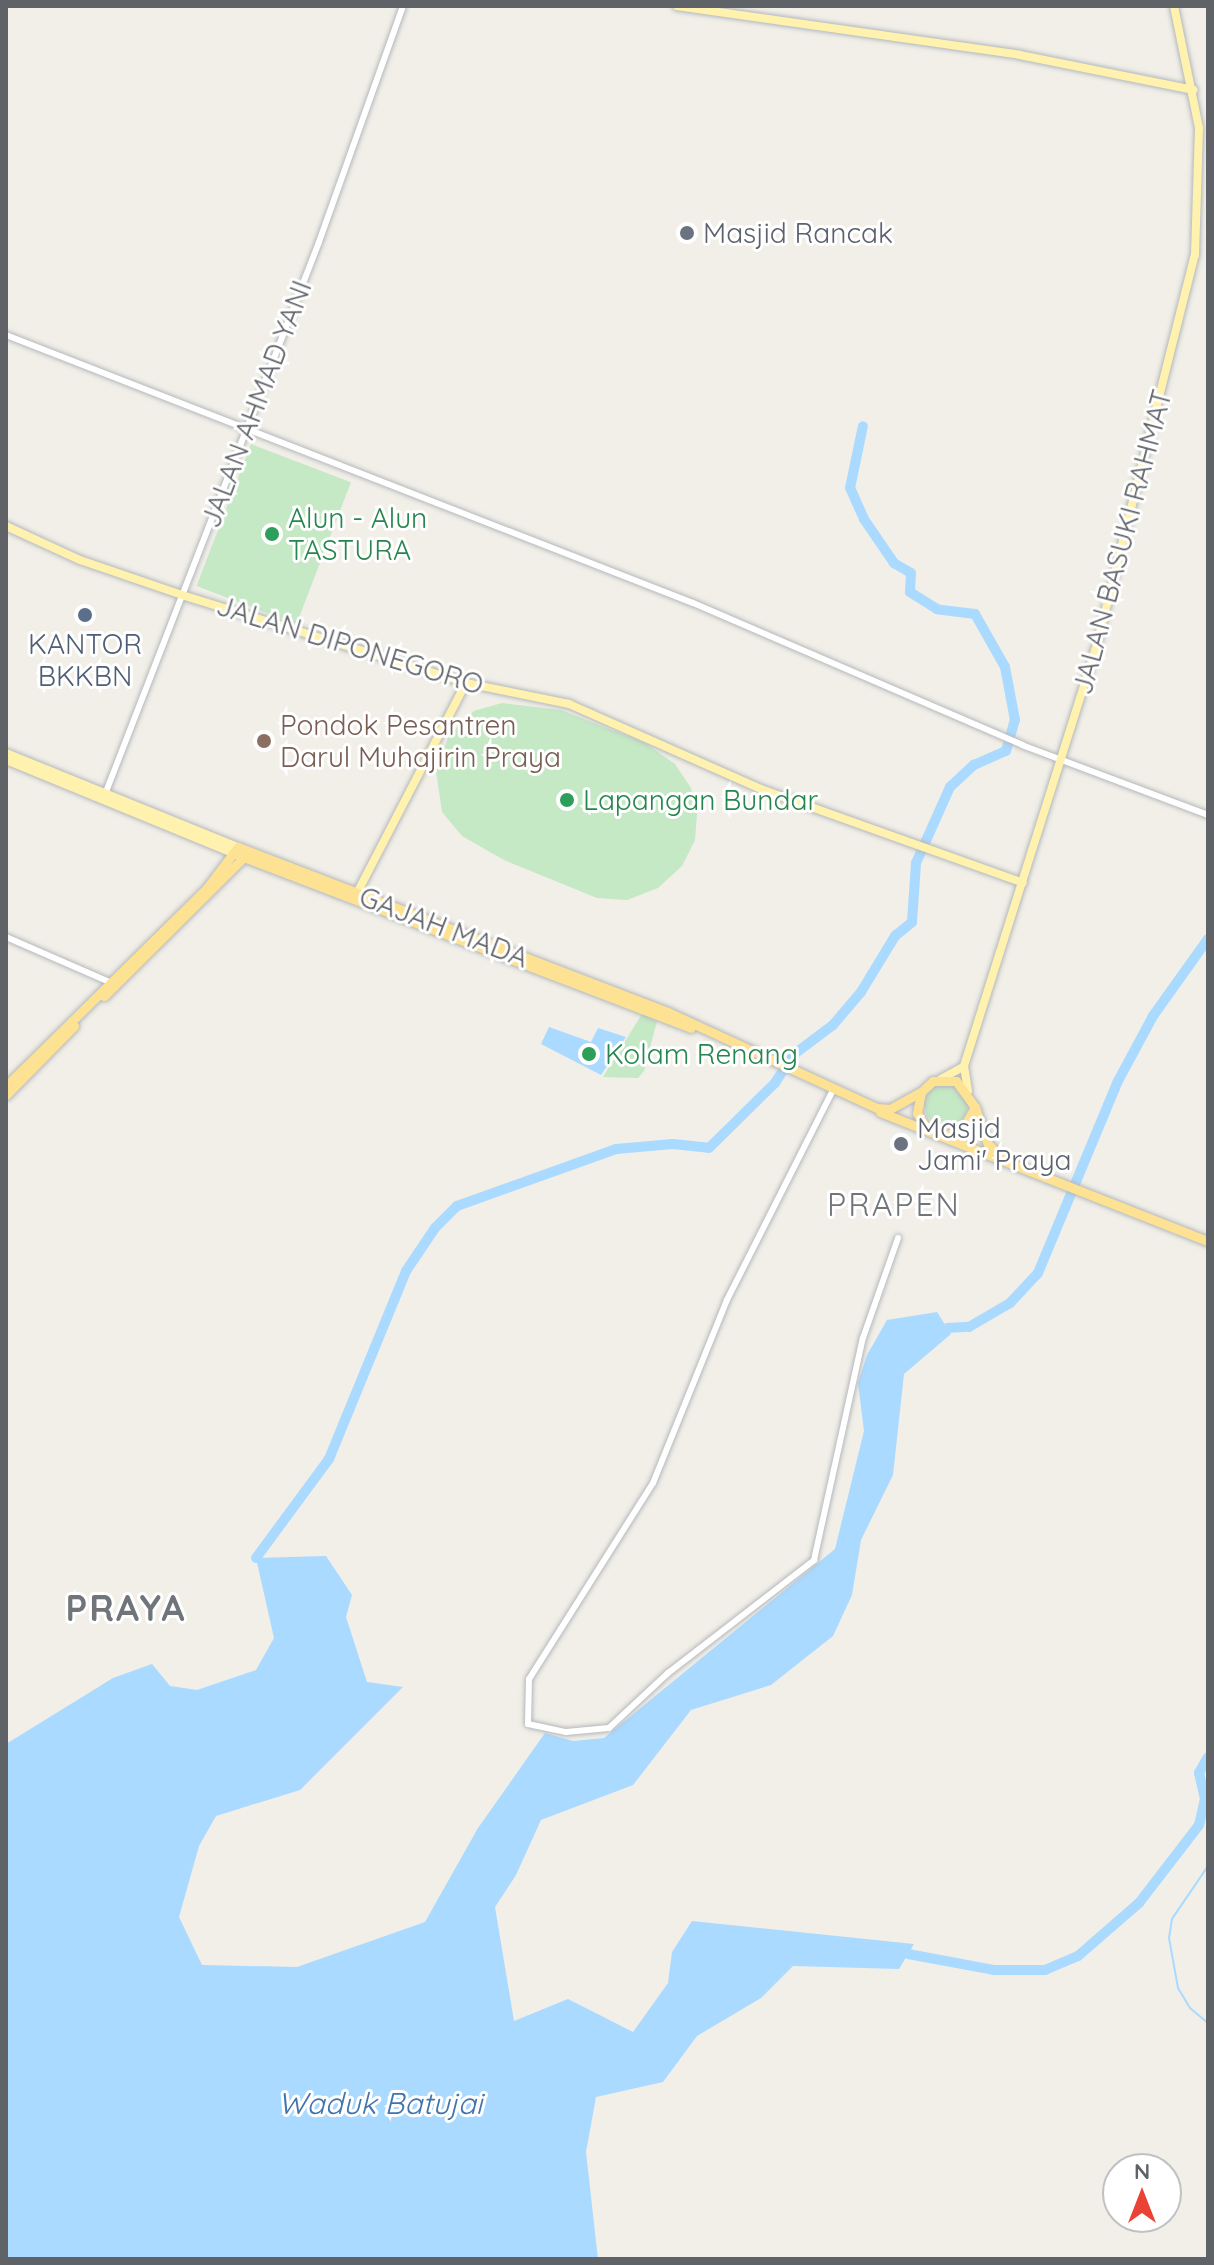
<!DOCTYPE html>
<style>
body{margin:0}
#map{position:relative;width:1214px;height:2265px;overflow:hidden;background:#f1efe8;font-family:Quicksand,sans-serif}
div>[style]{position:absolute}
.green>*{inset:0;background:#c5e8c5;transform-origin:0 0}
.round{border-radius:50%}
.water>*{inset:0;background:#aadaff}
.stream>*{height:2px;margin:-1px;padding:0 1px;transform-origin:1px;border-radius:1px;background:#aadaff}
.river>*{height:10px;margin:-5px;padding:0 5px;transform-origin:5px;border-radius:5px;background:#aadaff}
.roads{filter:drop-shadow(0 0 2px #b5b8bc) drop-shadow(0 0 2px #b5b8bc)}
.minor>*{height:6px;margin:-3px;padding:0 3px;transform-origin:3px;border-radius:3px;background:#fff}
.major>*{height:8px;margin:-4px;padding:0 4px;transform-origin:4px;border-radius:4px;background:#fff2af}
.highway>*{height:9px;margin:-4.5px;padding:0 4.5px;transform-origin:4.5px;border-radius:4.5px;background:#fde293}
.dots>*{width:22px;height:22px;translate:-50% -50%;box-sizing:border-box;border:4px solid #fff;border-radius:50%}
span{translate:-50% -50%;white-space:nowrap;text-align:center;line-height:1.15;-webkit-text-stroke:6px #fff;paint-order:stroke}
.worship-label{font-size:28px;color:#5b616d}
.left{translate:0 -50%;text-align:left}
.street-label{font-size:28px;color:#5f6368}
.leisure-label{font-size:28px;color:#27864d}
.service-label{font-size:28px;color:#4e5e75}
.education-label{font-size:28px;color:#785e54}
.water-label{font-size:30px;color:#4174aa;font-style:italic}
.quarter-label{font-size:32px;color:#70757a;letter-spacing:2px}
.district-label{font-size:36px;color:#70757a;font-weight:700;letter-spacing:2px}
.frame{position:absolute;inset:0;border:8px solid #5f6368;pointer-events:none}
.north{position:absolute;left:1102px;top:2153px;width:80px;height:80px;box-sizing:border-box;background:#fff;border:2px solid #bfc1c3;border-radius:50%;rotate:0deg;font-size:22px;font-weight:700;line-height:32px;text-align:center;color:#5f6368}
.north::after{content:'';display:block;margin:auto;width:28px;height:36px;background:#ea4335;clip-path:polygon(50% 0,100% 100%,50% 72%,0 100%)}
</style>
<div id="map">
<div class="green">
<i style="left:251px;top:444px;width:107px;height:152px;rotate:21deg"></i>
<i style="clip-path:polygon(502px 703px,561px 710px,645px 743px,675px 764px,691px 788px,697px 814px,695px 840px,682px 866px,658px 888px,627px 900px,597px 898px,504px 860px,462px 836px,442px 812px,436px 771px,449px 735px,474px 711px)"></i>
<i style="clip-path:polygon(642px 1014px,657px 1021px,644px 1071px,638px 1078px,603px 1077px)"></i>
<i class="round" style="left:924px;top:1082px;width:44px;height:44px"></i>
</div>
<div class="water">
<i style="clip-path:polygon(549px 1027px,591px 1042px,598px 1028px,626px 1037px,601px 1075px,541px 1044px)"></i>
<i style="clip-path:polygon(937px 1312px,951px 1334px,904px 1374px,893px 1475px,861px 1540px,852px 1595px,833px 1636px,771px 1685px,691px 1710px,633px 1785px,541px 1820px,516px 1875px,495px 1907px,514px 2021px,568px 1999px,633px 2032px,668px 1983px,672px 1952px,692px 1921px,914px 1944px,899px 1969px,793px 1966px,761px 1998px,697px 2036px,663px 2082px,596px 2097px,586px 2152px,598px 2259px,6px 2259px,6px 1744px,113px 1678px,152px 1664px,170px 1686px,197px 1690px,256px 1670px,274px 1638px,256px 1558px,326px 1556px,352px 1595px,346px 1617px,367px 1682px,403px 1687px,300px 1790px,216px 1816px,199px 1846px,179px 1917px,202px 1965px,297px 1967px,425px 1922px,478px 1828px,545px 1733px,573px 1741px,604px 1738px,835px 1549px,864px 1431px,858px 1383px,867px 1355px,887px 1320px)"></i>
</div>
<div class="stream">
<i style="left:1208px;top:1866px;width:64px;rotate:124.2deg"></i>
<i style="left:1172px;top:1919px;width:19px;rotate:99deg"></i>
<i style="left:1169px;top:1938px;width:51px;rotate:79.8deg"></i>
<i style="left:1178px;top:1988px;width:23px;rotate:59deg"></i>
<i style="left:1190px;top:2008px;width:23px;rotate:40deg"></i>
</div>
<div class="river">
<i style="left:947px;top:1328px;width:22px;rotate:-3deg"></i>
<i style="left:969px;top:1327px;width:48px;rotate:-30.3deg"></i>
<i style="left:1010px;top:1303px;width:41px;rotate:-47deg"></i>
<i style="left:1038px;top:1273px;width:208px;rotate:-67.4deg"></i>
<i style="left:1118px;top:1081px;width:74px;rotate:-61.7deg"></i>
<i style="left:1153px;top:1016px;width:95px;rotate:-54.5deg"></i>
<i style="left:256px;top:1558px;width:123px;rotate:-53.6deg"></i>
<i style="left:329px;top:1459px;width:203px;rotate:-67.7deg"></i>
<i style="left:406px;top:1271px;width:52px;rotate:-56deg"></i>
<i style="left:435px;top:1228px;width:31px;rotate:-45deg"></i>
<i style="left:457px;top:1206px;width:169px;rotate:-19.7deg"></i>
<i style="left:616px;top:1149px;width:57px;rotate:-5deg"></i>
<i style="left:673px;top:1144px;width:36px;rotate:6deg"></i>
<i style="left:709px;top:1148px;width:93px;rotate:-44.6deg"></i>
<i style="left:775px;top:1083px;width:33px;rotate:-57deg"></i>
<i style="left:793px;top:1055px;width:50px;rotate:-36.9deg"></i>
<i style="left:833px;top:1025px;width:43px;rotate:-49.7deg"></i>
<i style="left:861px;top:992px;width:66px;rotate:-58.7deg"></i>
<i style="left:895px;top:936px;width:22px;rotate:-39deg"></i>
<i style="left:912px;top:922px;width:59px;rotate:-86.1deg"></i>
<i style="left:916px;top:863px;width:83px;rotate:-65.9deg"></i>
<i style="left:950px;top:787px;width:33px;rotate:-43deg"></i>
<i style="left:974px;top:765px;width:35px;rotate:-24deg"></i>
<i style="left:1006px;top:751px;width:32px;rotate:-74deg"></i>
<i style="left:1015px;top:720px;width:54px;rotate:-100.7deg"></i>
<i style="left:1005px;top:667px;width:61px;rotate:-119.5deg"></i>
<i style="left:975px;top:614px;width:38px;rotate:-173deg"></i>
<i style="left:937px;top:609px;width:32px;rotate:-148deg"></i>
<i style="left:910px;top:592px;width:19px;rotate:-87deg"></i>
<i style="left:911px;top:573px;width:20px;rotate:-150deg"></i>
<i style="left:894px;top:563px;width:53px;rotate:-124.3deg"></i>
<i style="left:864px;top:519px;width:34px;rotate:-114deg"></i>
<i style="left:850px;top:488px;width:63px;rotate:-78.2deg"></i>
<i style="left:908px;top:1954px;width:87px;rotate:10.5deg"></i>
<i style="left:994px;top:1970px;width:51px"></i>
<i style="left:1045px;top:1970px;width:36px;rotate:-23deg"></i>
<i style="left:1078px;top:1956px;width:81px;rotate:-41deg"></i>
<i style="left:1139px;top:1903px;width:98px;rotate:-52.4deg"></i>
<i style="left:1199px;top:1825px;width:27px;rotate:-77deg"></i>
<i style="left:1205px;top:1799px;width:27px;rotate:-103deg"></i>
<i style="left:1199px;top:1773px;width:18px;rotate:-61deg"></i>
</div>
<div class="roads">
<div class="minor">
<i style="left:6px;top:335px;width:737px;rotate:21.31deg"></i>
<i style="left:693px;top:603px;width:358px;rotate:23.3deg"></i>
<i style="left:1022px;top:745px;width:199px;rotate:20.6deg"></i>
<i style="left:104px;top:797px;width:595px;rotate:-68.82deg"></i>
<i style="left:319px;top:242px;width:251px;rotate:-70.4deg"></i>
<i style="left:6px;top:937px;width:116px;rotate:23.5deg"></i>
<i style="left:832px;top:1092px;width:233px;rotate:116.8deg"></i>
<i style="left:727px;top:1300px;width:197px;rotate:112deg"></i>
<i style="left:653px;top:1483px;width:232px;rotate:122.3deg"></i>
<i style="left:529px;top:1679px;width:45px;rotate:91.3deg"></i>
<i style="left:528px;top:1724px;width:39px;rotate:12deg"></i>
<i style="left:566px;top:1732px;width:43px;rotate:-5.3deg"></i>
<i style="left:609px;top:1728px;width:81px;rotate:-43deg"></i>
<i style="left:668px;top:1673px;width:185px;rotate:-37.7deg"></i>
<i style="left:814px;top:1560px;width:227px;rotate:-77.6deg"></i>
<i style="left:863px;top:1338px;width:106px;rotate:-70.7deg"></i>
</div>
<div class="major">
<i style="left:677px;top:6px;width:346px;rotate:8.1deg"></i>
<i style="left:1020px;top:55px;width:177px;rotate:11.4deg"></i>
<i style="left:6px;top:526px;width:81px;rotate:24.7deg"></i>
<i style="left:80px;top:560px;width:108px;rotate:18.9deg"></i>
<i style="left:182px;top:595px;width:297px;rotate:17.2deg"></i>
<i style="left:466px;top:683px;width:105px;rotate:11.5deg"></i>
<i style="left:569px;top:704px;width:210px;rotate:23.9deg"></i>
<i style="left:761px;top:789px;width:278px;rotate:19.7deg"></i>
<i style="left:6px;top:753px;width:250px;rotate:22.1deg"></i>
<i style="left:6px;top:760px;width:245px;rotate:22.3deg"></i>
<i style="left:357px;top:893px;width:237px;rotate:-62.6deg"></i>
<i style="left:941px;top:1079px;width:26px;rotate:-29deg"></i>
<i style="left:968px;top:1091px;width:25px;rotate:-99deg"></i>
<i style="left:964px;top:1066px;width:438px;rotate:-72.5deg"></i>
<i style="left:1096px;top:648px;width:405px;rotate:-75.9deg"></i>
<i style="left:1195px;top:255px;width:127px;rotate:-88.2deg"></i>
<i style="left:1199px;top:128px;width:125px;rotate:-101.6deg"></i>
</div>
<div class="highway">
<i style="left:233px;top:853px;width:490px;rotate:20.9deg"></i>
<i style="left:104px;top:996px;width:202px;rotate:-44.8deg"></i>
<i style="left:6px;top:1086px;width:281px;rotate:-44.6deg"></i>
<i style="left:206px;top:889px;width:53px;rotate:-52.7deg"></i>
<i style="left:238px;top:847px;width:461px;rotate:21deg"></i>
<i style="left:668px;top:1012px;width:230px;rotate:24.7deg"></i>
<i style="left:877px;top:1108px;width:13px;rotate:4deg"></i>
<i style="left:890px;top:1109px;width:35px;rotate:-29deg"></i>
<i style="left:6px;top:1095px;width:97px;rotate:-45.4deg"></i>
<i style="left:975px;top:1107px;width:39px;rotate:71deg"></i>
<i style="left:988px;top:1144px;width:17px;rotate:45deg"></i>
<i style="left:880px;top:1112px;width:352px;rotate:21.5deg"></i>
<i style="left:927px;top:1129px;width:19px;rotate:-122deg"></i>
<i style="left:917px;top:1113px;width:21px;rotate:-79deg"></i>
<i style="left:921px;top:1092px;width:16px;rotate:-43deg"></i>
<i style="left:933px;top:1081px;width:23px"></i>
<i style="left:956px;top:1081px;width:32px;rotate:54deg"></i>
<i style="left:975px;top:1107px;width:26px;rotate:119deg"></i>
<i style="left:962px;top:1130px;width:19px;rotate:162deg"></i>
</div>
</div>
<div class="dots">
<i style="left:687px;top:233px;background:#6b7280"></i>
<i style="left:272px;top:534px;background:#2e9e5b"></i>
<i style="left:85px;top:615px;background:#5c6f8a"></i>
<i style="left:264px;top:741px;background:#8d6e63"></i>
<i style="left:567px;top:800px;background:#2e9e5b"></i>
<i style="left:589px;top:1054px;background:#2e9e5b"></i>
<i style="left:901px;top:1144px;background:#6b7280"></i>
</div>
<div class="worship-label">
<span class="left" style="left:703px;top:233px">Masjid Rancak</span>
<span class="left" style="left:917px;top:1144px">Masjid<br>Jami' Praya</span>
</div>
<div class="street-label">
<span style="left:256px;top:404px;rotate:-69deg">JALAN AHMAD YANI</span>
<span style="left:1122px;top:542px;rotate:-75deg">JALAN BASUKI RAHMAT</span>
<span style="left:350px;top:645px;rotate:17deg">JALAN DIPONEGORO</span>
<span style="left:444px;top:927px;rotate:21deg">GAJAH MADA</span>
</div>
<div class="leisure-label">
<span class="left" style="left:288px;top:534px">Alun - Alun<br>TASTURA</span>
<span class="left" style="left:583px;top:800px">Lapangan Bundar</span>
<span class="left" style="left:605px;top:1054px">Kolam Renang</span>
</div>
<div class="service-label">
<span style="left:85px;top:660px">KANTOR<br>BKKBN</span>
</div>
<div class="education-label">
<span class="left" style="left:280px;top:741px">Pondok Pesantren<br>Darul Muhajirin Praya</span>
</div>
<div class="water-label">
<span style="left:380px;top:2103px">Waduk Batujai</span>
</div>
<div class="quarter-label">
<span style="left:894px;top:1204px">PRAPEN</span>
</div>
<div class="district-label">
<span style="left:126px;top:1608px">PRAYA</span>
</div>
<div class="frame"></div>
<div class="north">N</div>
</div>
